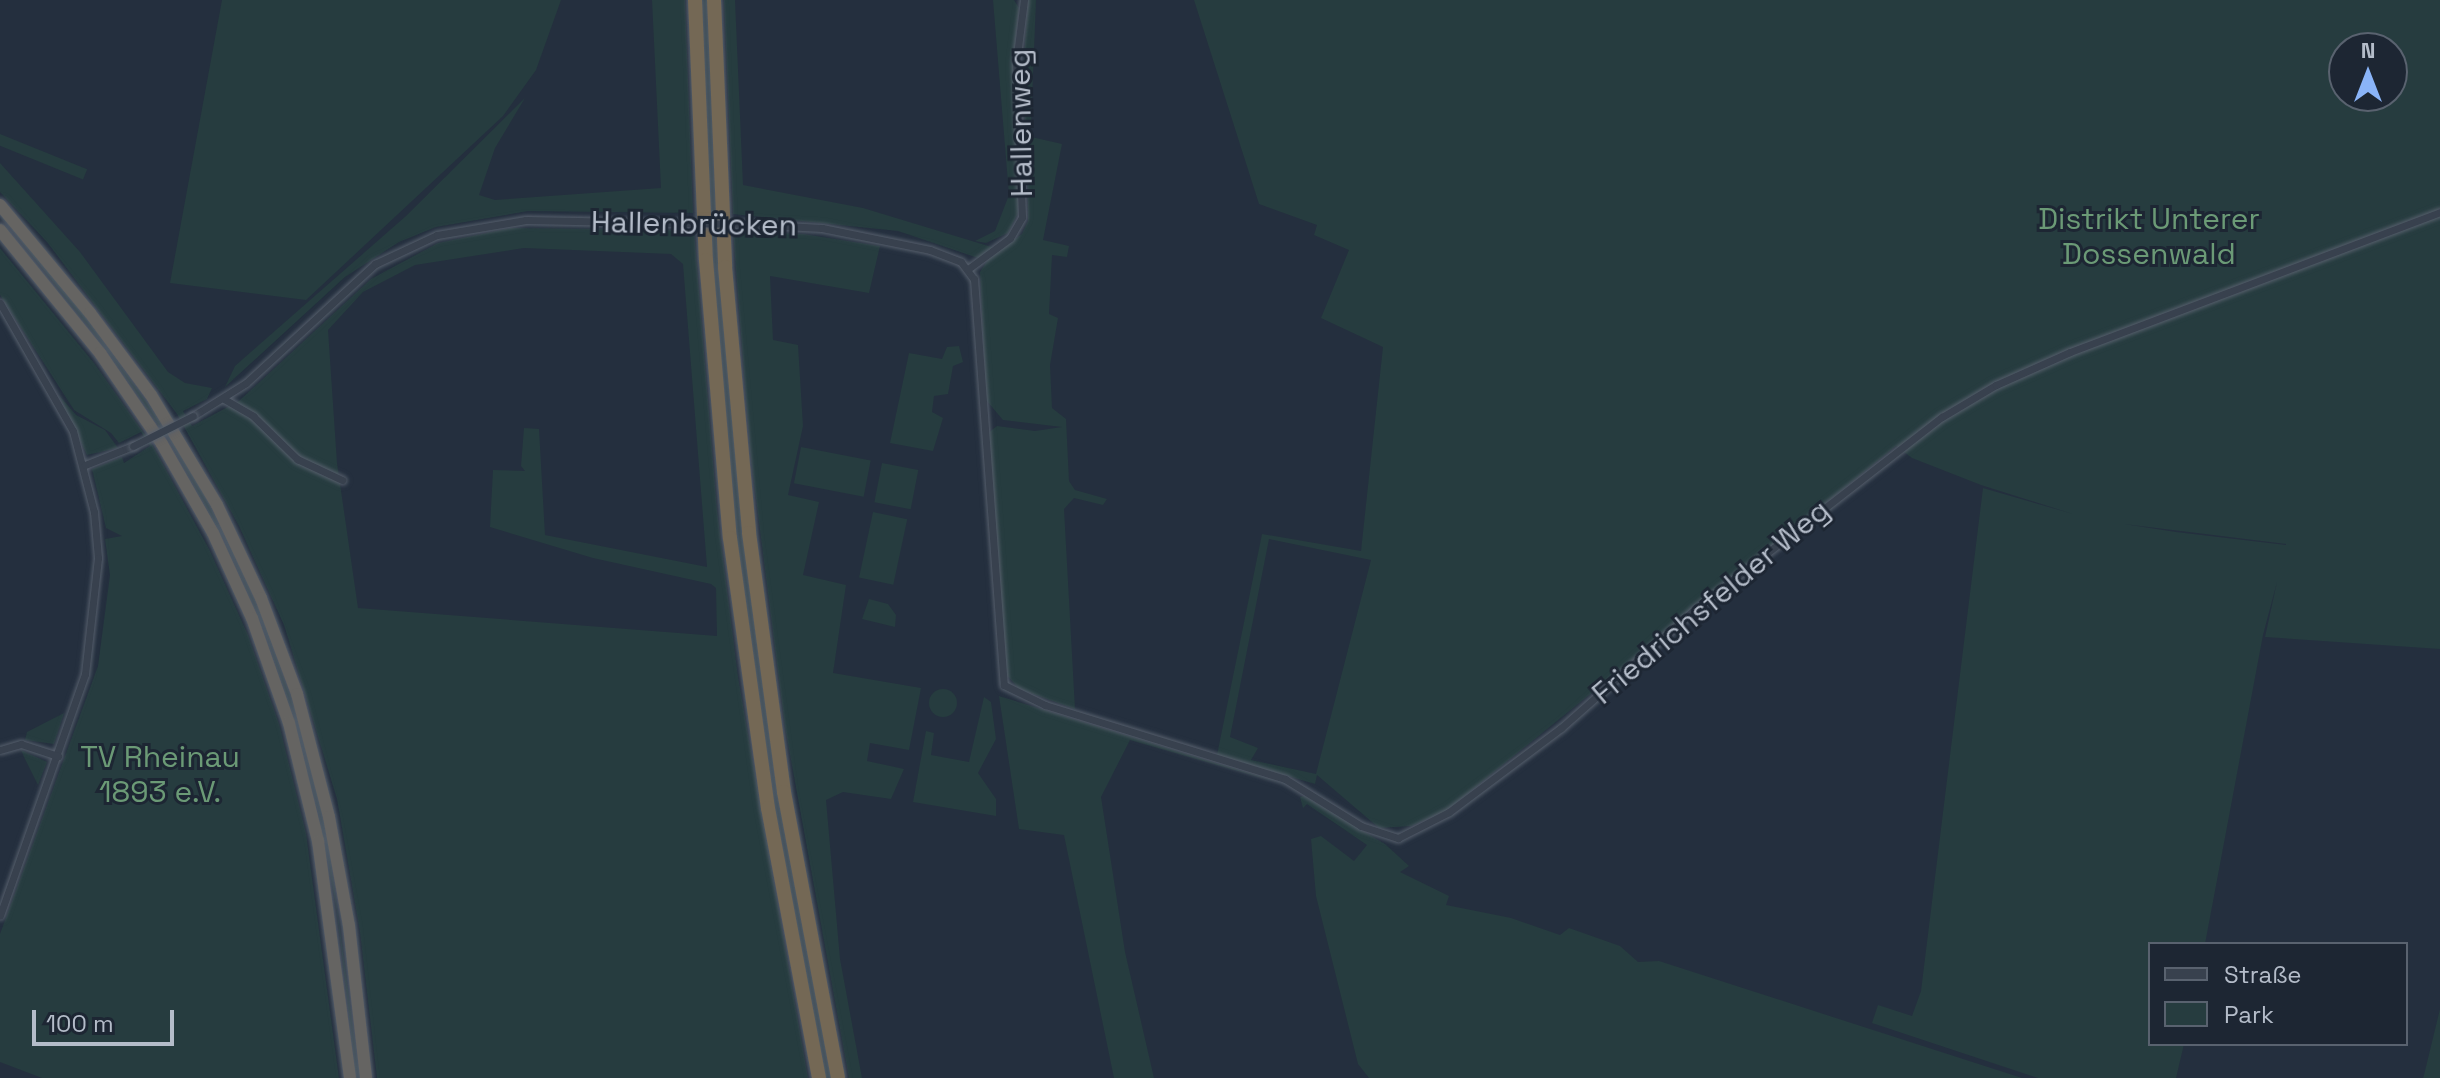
<!DOCTYPE html>
<meta charset="utf-8">
<style>
body{margin:0}
#map{position:relative;width:2440px;height:1078px;overflow:hidden;background:#242f3e;font-family:"Space Grotesk",sans-serif}
div>[style]{position:absolute}
.green>*{inset:0;background:#263c3f;transform-origin:0 0}
.round{border-radius:50%}
.roads{filter:drop-shadow(0 0 2px #565f6c) drop-shadow(0 0 2px #565f6c)}
.minor>*{height:7px;margin:-3.5px;padding:0 3.5px;transform-origin:3.5px;border-radius:3.5px;background:#38414e}
.trunk>*{height:12px;margin:-6px;padding:0 6px;transform-origin:6px;border-radius:6px;background:#656462}
.motorway>*{height:14px;margin:-7px;padding:0 7px;transform-origin:7px;border-radius:7px;background:#746855}
.bridges{filter:drop-shadow(0 0 2px #565f6c) drop-shadow(0 0 2px #565f6c)}
.minor-bridge>*{height:7px;margin:-3.5px;padding:0 3.5px;transform-origin:3.5px;border-radius:3.5px;background:#38414e}
span{translate:-50% -50%;white-space:nowrap;text-align:center;line-height:1.15;-webkit-text-stroke:6px #1d2633;paint-order:stroke}
.street-label{font-size:30px;color:#b4bcc9}
.park-label{font-size:30px;color:#6b9a76}
.legend{position:absolute;left:2148px;top:942px;width:260px;height:104px;box-sizing:border-box;background:#1d2633;border:2px solid #59626f;margin:0;padding:10px 14px;list-style:none;font-size:24px;color:#b4bcc9}
.legend li{display:flex;align-items:center;gap:16px;height:40px}
.legend b{width:40px;border:2px solid #59626f}
.north{position:absolute;left:2328px;top:32px;width:80px;height:80px;box-sizing:border-box;background:#1d2633;border:2px solid #59626f;border-radius:50%;rotate:0deg;font-size:22px;font-weight:700;line-height:32px;text-align:center;color:#b4bcc9}
.north::after{content:'';display:block;margin:auto;width:28px;height:36px;background:#8ab4f8;clip-path:polygon(50% 0,100% 100%,50% 72%,0 100%)}
.scale{position:absolute;left:32px;top:1010px;width:142px;height:36px;box-sizing:border-box;border:4px solid #b4bcc9;border-top:0;padding-left:10px;font-size:24px;line-height:28px;white-space:nowrap;color:#b4bcc9;-webkit-text-stroke:6px #1d2633;paint-order:stroke}
</style>
<div id="map">
<div class="green">
<i style="clip-path:polygon(222px 0,561px 0,536px 70px,503px 116px,306px 300px,170px 283px)"></i>
<i style="clip-path:polygon(652px 0,685px 0,693px 213px,528px 211px,436px 227px,399px 242px,345px 277px,225px 387px,235px 366px,406px 216px,525px 98px,495px 148px,479px 195px,495px 200px,661px 188px)"></i>
<i style="clip-path:polygon(701px 0,707px 0,717px 252px,743px 541px,785px 836px,831px 1078px,825px 1078px,774px 801px,737px 539px,709px 217px)"></i>
<i style="clip-path:polygon(724px 0,735px 0,743px 185px,863px 208px,995px 248px,981px 259px,898px 231px,733px 214px)"></i>
<i style="clip-path:polygon(993px 0,1014px 0,1019px 8px,1013px 62px,1020px 209px,1008px 233px,986px 243px,975px 241px,995px 231px,1009px 195px)"></i>
<i style="clip-path:polygon(1028px 0,1036px 0,1031px 125px,1025px 120px,1021px 98px)"></i>
<i style="clip-path:polygon(evenodd,1194px 0,2440px 0,2440px 649px,2265px 637px,2277px 582px,2263px 635px,2205px 944px,2150px 944px,2150px 1044px,2184px 1044px,2176px 1078px,2038px 1078px,1872px 1023px,1878px 1005px,1912px 1016px,1921px 991px,1983px 488px,2073px 514px,1981px 485px,1912px 458px,1896px 446px,1446px 811px,1411px 826px,1379px 828px,1317px 775px,1315px 784px,1217px 755px,1262px 534px,1361px 551px,1383px 347px,1321px 318px,1349px 250px,1314px 235px,1317px 225px,1259px 204px,1194px 0,2344px 48px,2392px 48px,2392px 96px,2344px 96px,2344px 48px,1194px 0,2124px 524px,2286px 544px,2286px 545px,2176px 532px,2124px 524px,1194px 0,1269px 539px,1371px 560px,1316px 774px,1251px 760px,1258px 748px,1230px 737px,1269px 539px)"></i>
<i style="left:0;top:134px;width:94px;height:11px;rotate:22deg"></i>
<i style="clip-path:polygon(1027px 136px,1062px 144px,1043px 240px,1069px 246px,1067px 257px,1052px 255px,1049px 314px,1058px 318px,1050px 365px,1052px 408px,1066px 419px,1069px 481px,1075px 490px,1107px 499px,1103px 505px,1074px 498px,1064px 509px,1075px 709px,1019px 689px,1006px 674px,988px 433px,997px 426px,1035px 431px,1062px 427px,1003px 420px,986px 400px,980px 272px,989px 258px,1022px 234px,1028px 221px)"></i>
<i style="clip-path:polygon(evenodd,0 163px,80px 252px,168px 372px,185px 383px,212px 388px,207px 399px,183px 411px,192px 426px,239px 401px,371px 279px,438px 243px,510px 228px,694px 230px,717px 510px,738px 677px,808px 1078px,377px 1078px,360px 932px,337px 799px,284px 625px,239px 526px,177px 414px,47px 242px,0 192px,0 163px,524px 248px,671px 254px,683px 264px,707px 567px,545px 535px,539px 429px,524px 428px,521px 466px,525px 471px,493px 470px,490px 527px,593px 558px,711px 584px,716px 588px,717px 636px,358px 608px,337px 463px,328px 330px,363px 292px,415px 265px,524px 248px)"></i>
<i style="clip-path:polygon(0 215px,78px 306px,151px 408px,202px 489px,258px 606px,299px 720px,327px 834px,360px 1078px,356px 1078px,337px 911px,319px 816px,295px 721px,262px 625px,224px 540px,170px 442px,105px 348px)"></i>
<i style="clip-path:polygon(733px 231px,803px 234px,880px 246px,869px 293px,770px 276px,773px 340px,798px 345px,803px 426px,788px 495px,819px 502px,803px 575px,846px 585px,833px 673px,921px 688px,909px 750px,870px 743px,867px 761px,904px 769px,891px 799px,843px 792px,826px 800px,840px 959px,862px 1078px,849px 1078px,785px 727px,750px 451px)"></i>
<i style="clip-path:polygon(0 248px,94px 363px,153px 446px,209px 549px,248px 635px,279px 724px,306px 833px,339px 1078px,42px 1078px,0 1062px,0 934px,98px 666px,110px 575px,105px 539px,122px 536px,106px 528px,92px 469px,122px 457px,124px 463px,150px 446px,141px 432px,119px 443px,111px 433px,74px 410px,0 295px)"></i>
<i style="clip-path:polygon(959px 346px,963px 362px,953px 366px,948px 394px,934px 396px,932px 412px,943px 418px,933px 451px,890px 443px,909px 353px,942px 359px,947px 347px)"></i>
<i style="clip-path:polygon(58px 394px,76px 415px,105px 430px,118px 448px,87px 455px)"></i>
<i style="left:801px;top:447px;width:71px;height:37px;rotate:11deg"></i>
<i style="left:882px;top:463px;width:37px;height:40px;rotate:11deg"></i>
<i style="left:873px;top:512px;width:35px;height:67px;rotate:12deg"></i>
<i style="clip-path:polygon(869px 599px,888px 604px,896px 615px,895px 627px,862px 619px)"></i>
<i class="round" style="left:929px;top:689px;width:28px;height:28px"></i>
<i style="clip-path:polygon(999px 696px,1287px 785px,1130px 740px,1101px 797px,1125px 952px,1154px 1078px,1114px 1078px,1064px 835px,1019px 829px)"></i>
<i style="clip-path:polygon(984px 697px,991px 702px,996px 739px,978px 773px,996px 799px,996px 816px,913px 802px,926px 731px,934px 733px,931px 755px,969px 762px)"></i>
<i style="clip-path:polygon(64px 713px,54px 744px,25px 740px,27px 732px)"></i>
<i style="clip-path:polygon(21px 750px,47px 762px,38px 785px,24px 757px)"></i>
<i style="clip-path:polygon(1304px 796px,1385px 844px,1409px 866px,1400px 872px,1449px 896px,1446px 905px,1511px 918px,1560px 935px,1569px 928px,1620px 946px,1638px 962px,1659px 961px,2022px 1078px,1369px 1078px,1358px 1064px,1316px 896px,1311px 839px,1321px 836px,1354px 861px,1367px 845px,1307px 804px,1303px 808px,1300px 797px)"></i>
<i style="clip-path:polygon(2440px 1009px,2440px 1078px,2423px 1078px,2424px 1075px)"></i>
</div>
<div class="roads">
<div class="minor">
<i style="left:748px;top:224px;width:74px;rotate:3.1deg"></i>
<i style="left:822px;top:228px;width:110px;rotate:11.5deg"></i>
<i style="left:930px;top:250px;width:33px;rotate:21deg"></i>
<i style="left:961px;top:262px;width:21px;rotate:53deg"></i>
<i style="left:974px;top:279px;width:407px;rotate:85.8deg"></i>
<i style="left:1004px;top:685px;width:46px;rotate:26deg"></i>
<i style="left:1045px;top:705px;width:251px;rotate:17.1deg"></i>
<i style="left:1285px;top:779px;width:89px;rotate:31.7deg"></i>
<i style="left:1361px;top:826px;width:39px;rotate:18deg"></i>
<i style="left:1398px;top:838px;width:57px;rotate:-27deg"></i>
<i style="left:1449px;top:812px;width:140px;rotate:-36.9deg"></i>
<i style="left:1561px;top:728px;width:179px;rotate:-41.6deg"></i>
<i style="left:1695px;top:609px;width:313px;rotate:-37.9deg"></i>
<i style="left:1942px;top:417px;width:63px;rotate:-30.7deg"></i>
<i style="left:1996px;top:385px;width:81px;rotate:-24deg"></i>
<i style="left:2070px;top:352px;width:396px;rotate:-20.7deg"></i>
<i style="left:968px;top:269px;width:52px;rotate:-36.4deg"></i>
<i style="left:1010px;top:238px;width:24px;rotate:-60deg"></i>
<i style="left:1022px;top:217px;width:154px;rotate:-92.2deg"></i>
<i style="left:1016px;top:63px;width:64px;rotate:-82.8deg"></i>
<i style="left:0;top:303px;width:147px;rotate:60.3deg"></i>
<i style="left:73px;top:431px;width:84px;rotate:75.5deg"></i>
<i style="left:94px;top:512px;width:46px;rotate:85deg"></i>
<i style="left:98px;top:558px;width:117px;rotate:96.4deg"></i>
<i style="left:85px;top:674px;width:256px;rotate:109.4deg"></i>
<i style="left:224px;top:399px;width:34px;rotate:30deg"></i>
<i style="left:253px;top:416px;width:62px;rotate:44.3deg"></i>
<i style="left:297px;top:459px;width:50px;rotate:25deg"></i>
<i style="left:193px;top:416px;width:62px;rotate:-31.9deg"></i>
<i style="left:246px;top:383px;width:176px;rotate:-42.7deg"></i>
<i style="left:375px;top:264px;width:68px;rotate:-25.1deg"></i>
<i style="left:437px;top:235px;width:90px;rotate:-9.6deg"></i>
<i style="left:526px;top:220px;width:151px;rotate:1.1deg"></i>
<i style="left:85px;top:465px;width:52px;rotate:-21.6deg"></i>
<i style="left:0;top:750px;width:22px;rotate:-16deg"></i>
<i style="left:21px;top:744px;width:39px;rotate:18deg"></i>
</div>
<div class="trunk">
<i style="left:0;top:205px;width:141px;rotate:50.2deg"></i>
<i style="left:90px;top:313px;width:102px;rotate:53.4deg"></i>
<i style="left:151px;top:395px;width:128px;rotate:59deg"></i>
<i style="left:217px;top:505px;width:103px;rotate:64.7deg"></i>
<i style="left:261px;top:598px;width:103px;rotate:69.4deg"></i>
<i style="left:297px;top:694px;width:127px;rotate:75.4deg"></i>
<i style="left:329px;top:817px;width:111px;rotate:79.6deg"></i>
<i style="left:349px;top:926px;width:153px;rotate:83.6deg"></i>
<i style="left:0;top:230px;width:159px;rotate:50.9deg"></i>
<i style="left:100px;top:353px;width:110px;rotate:55.7deg"></i>
<i style="left:162px;top:444px;width:103px;rotate:60.2deg"></i>
<i style="left:213px;top:533px;width:94px;rotate:65.4deg"></i>
<i style="left:252px;top:618px;width:111px;rotate:70.6deg"></i>
<i style="left:289px;top:723px;width:122px;rotate:76.2deg"></i>
<i style="left:318px;top:841px;width:239px;rotate:82.3deg"></i>
</div>
<div class="motorway">
<i style="left:695px;top:0;width:260px;rotate:87.6deg"></i>
<i style="left:706px;top:260px;width:279px;rotate:85.1deg"></i>
<i style="left:730px;top:538px;width:273px;rotate:82deg"></i>
<i style="left:768px;top:808px;width:275px;rotate:79.3deg"></i>
<i style="left:714px;top:0;width:267px;rotate:87.6deg"></i>
<i style="left:725px;top:267px;width:267px;rotate:84.8deg"></i>
<i style="left:749px;top:533px;width:261px;rotate:82.3deg"></i>
<i style="left:784px;top:792px;width:291px;rotate:79.3deg"></i>
</div>
</div>
<div class="bridges">
<div class="minor-bridge">
<i style="left:677px;top:223px;width:71px;rotate:0.8deg"></i>
<i style="left:133px;top:446px;width:67px;rotate:-26.6deg"></i>
</div>
</div>
<div class="street-label">
<span style="left:1021px;top:123px;rotate:-91deg">Hallenweg</span>
<span style="left:694px;top:224px;rotate:1deg">Hallenbrücken</span>
<span style="left:1711px;top:602px;rotate:-40deg">Friedrichsfelder Weg</span>
</div>
<div class="park-label">
<span style="left:2149px;top:236px">Distrikt Unterer<br>Dossenwald</span>
<span style="left:160px;top:774px">TV Rheinau<br>1893 e.V.</span>
</div>
<ul class="legend">
<li><b style="height:10px;background:#38414e"></b>Straße</li>
<li><b style="height:22px;background:#263c3f"></b>Park</li>
</ul>
<div class="north">N</div>
<div class="scale">100 m</div>
</div>
